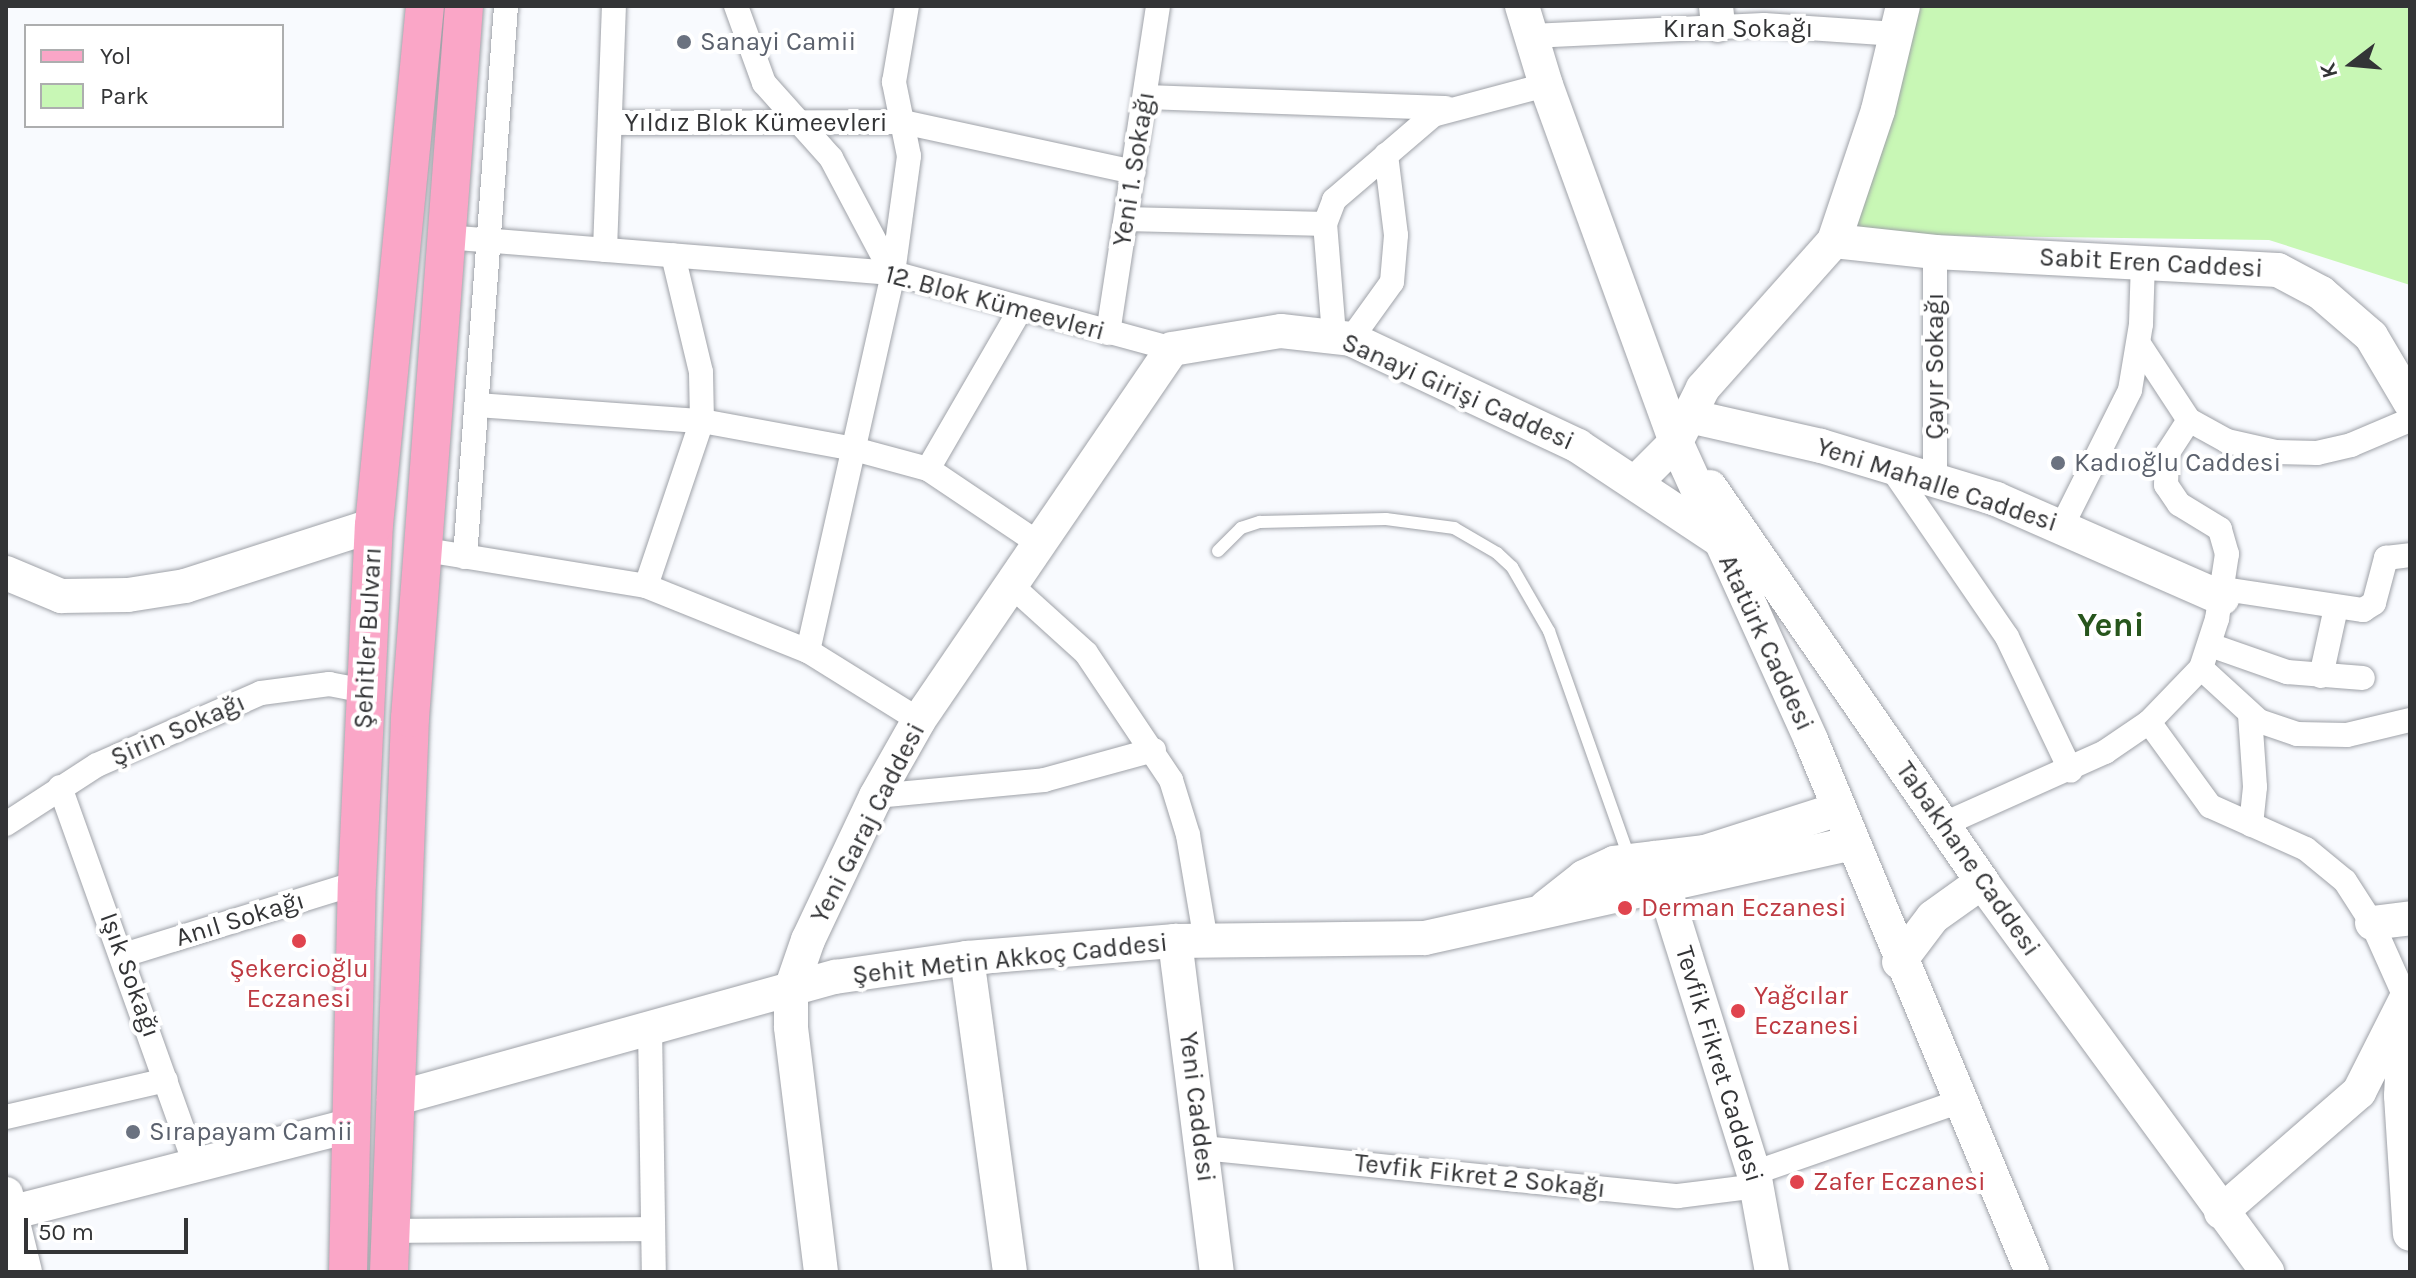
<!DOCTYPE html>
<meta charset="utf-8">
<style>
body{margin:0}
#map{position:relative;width:2416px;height:1278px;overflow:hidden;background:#f8fafe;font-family:Karla,sans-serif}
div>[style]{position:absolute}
.green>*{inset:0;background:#c8f7b5}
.roads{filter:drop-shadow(0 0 2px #9fa2a8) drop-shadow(0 0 2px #9fa2a8)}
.lane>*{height:12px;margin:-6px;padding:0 6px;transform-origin:6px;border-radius:6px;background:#fff}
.street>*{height:24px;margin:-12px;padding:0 12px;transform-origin:12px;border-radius:12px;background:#fff}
.secondary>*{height:34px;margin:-17px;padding:0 17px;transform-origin:17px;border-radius:17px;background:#fff}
.primary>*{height:38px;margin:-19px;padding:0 19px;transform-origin:19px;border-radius:19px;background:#faa6c7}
.dots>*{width:22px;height:22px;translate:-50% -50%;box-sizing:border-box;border:4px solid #fff;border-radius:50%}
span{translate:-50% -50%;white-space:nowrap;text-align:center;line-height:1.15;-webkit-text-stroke:8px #fff;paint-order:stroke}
.street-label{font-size:26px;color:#333436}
.worship-label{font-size:26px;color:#5b616d}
.left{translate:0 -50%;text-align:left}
.health-label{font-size:26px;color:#be3a42}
.district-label{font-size:34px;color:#27551c;font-weight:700}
.frame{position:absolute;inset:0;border:8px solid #333436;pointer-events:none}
.legend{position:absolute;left:24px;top:24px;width:260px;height:104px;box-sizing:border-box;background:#fff;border:2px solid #adaeaf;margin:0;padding:10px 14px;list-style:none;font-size:24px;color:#333436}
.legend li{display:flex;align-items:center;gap:16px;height:40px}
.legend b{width:40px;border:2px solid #adaeaf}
.north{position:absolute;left:2312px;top:24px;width:80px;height:80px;-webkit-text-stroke:6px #fff;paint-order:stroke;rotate:254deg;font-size:22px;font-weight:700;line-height:32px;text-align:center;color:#333436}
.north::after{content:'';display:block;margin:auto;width:28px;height:36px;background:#333436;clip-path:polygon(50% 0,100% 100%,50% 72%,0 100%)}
.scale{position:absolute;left:24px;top:1218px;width:164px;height:36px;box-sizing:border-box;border:4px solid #333436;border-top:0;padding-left:10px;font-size:24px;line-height:28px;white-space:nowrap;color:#333436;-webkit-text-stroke:6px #fff;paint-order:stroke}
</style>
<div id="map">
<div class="green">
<i style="clip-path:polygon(1920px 6px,2410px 6px,2410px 285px,2269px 240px,1844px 234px,1912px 9px)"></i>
</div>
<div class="roads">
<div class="lane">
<i style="left:1218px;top:551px;width:33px;rotate:-45deg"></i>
<i style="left:1241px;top:528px;width:20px;rotate:-18deg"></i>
<i style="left:1260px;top:522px;width:126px;rotate:-1.4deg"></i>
<i style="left:1386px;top:519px;width:69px;rotate:7.5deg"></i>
<i style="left:1454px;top:528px;width:50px;rotate:30.2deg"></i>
<i style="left:1497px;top:553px;width:21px;rotate:43deg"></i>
<i style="left:1512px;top:567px;width:74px;rotate:60deg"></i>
<i style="left:1549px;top:631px;width:240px;rotate:70.5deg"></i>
</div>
<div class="street">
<i style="left:736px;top:6px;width:82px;rotate:70deg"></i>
<i style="left:764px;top:83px;width:101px;rotate:48.2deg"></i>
<i style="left:831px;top:158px;width:130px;rotate:62.1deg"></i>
<i style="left:1531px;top:36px;width:233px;rotate:-2.7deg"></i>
<i style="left:1764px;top:25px;width:133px;rotate:3.9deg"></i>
<i style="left:1145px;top:97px;width:301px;rotate:2.1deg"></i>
<i style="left:610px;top:123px;width:293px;rotate:-0.2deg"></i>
<i style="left:903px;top:122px;width:236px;rotate:12.2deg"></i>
<i style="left:1127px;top:219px;width:198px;rotate:1.4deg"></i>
<i style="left:445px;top:237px;width:449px;rotate:4.6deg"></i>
<i style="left:893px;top:273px;width:289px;rotate:15.2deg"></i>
<i style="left:605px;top:250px;width:244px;rotate:-87.9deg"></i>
<i style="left:1108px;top:333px;width:331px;rotate:-81.3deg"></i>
<i style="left:1334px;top:335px;width:111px;rotate:-94.6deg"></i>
<i style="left:1325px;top:224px;width:26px;rotate:-69deg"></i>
<i style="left:1334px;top:200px;width:130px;rotate:-40.6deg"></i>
<i style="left:1433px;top:115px;width:117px;rotate:-14.9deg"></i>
<i style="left:1351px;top:339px;width:70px;rotate:-54.3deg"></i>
<i style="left:1392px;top:282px;width:47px;rotate:-85.1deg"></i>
<i style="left:1396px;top:235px;width:81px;rotate:-97.1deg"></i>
<i style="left:2139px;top:344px;width:91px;rotate:56.7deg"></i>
<i style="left:2189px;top:420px;width:43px;rotate:28.9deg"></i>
<i style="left:2227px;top:441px;width:50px;rotate:12.7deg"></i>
<i style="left:2276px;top:452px;width:41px;rotate:1.4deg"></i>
<i style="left:2317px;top:453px;width:35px;rotate:-13deg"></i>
<i style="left:2351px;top:445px;width:64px;rotate:-23deg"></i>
<i style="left:477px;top:405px;width:226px;rotate:4.1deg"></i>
<i style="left:702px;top:421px;width:155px;rotate:10.4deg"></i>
<i style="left:854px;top:449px;width:77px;rotate:15.1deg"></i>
<i style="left:928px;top:469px;width:136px;rotate:33.9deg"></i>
<i style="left:1890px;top:466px;width:207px;rotate:55.6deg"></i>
<i style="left:2007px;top:637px;width:148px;rotate:64.5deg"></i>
<i style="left:928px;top:469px;width:184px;rotate:-59.9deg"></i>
<i style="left:1935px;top:480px;width:228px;rotate:-90deg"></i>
<i style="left:2062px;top:526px;width:152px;rotate:-63.4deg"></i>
<i style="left:2130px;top:390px;width:67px;rotate:-80.5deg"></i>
<i style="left:2141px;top:324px;width:62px;rotate:-88.2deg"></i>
<i style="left:420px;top:549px;width:229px;rotate:9.3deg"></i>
<i style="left:646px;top:586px;width:175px;rotate:21.9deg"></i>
<i style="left:808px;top:651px;width:131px;rotate:31.9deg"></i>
<i style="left:465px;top:557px;width:553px;rotate:-85.74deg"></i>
<i style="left:646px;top:586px;width:174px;rotate:-71.3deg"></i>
<i style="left:702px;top:421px;width:49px;rotate:-91.2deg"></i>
<i style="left:701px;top:372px;width:120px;rotate:-103.5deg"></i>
<i style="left:1013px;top:587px;width:98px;rotate:42.1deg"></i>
<i style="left:1086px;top:653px;width:153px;rotate:56.2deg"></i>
<i style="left:1171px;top:780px;width:58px;rotate:72.8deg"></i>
<i style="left:1188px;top:835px;width:108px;rotate:80.4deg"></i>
<i style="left:2224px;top:589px;width:141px;rotate:8.6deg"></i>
<i style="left:2363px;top:610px;width:13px;rotate:-32deg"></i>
<i style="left:2374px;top:603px;width:47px;rotate:-75.1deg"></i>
<i style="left:2386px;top:558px;width:24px;rotate:-7deg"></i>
<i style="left:2210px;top:645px;width:82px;rotate:19.3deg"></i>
<i style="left:2287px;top:672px;width:76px;rotate:4.5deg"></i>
<i style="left:808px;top:651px;width:387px;rotate:-77.3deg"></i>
<i style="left:893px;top:273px;width:118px;rotate:-82.2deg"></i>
<i style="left:909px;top:156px;width:76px;rotate:-101.5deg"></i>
<i style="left:894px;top:82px;width:77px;rotate:-80.3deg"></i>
<i style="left:2201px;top:668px;width:79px;rotate:42.4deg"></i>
<i style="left:2259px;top:721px;width:40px;rotate:18.9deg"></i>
<i style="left:2297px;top:734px;width:50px;rotate:1.1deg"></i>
<i style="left:2347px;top:735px;width:65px;rotate:-13.4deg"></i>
<i style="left:2321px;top:676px;width:70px;rotate:-77.6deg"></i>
<i style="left:2250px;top:715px;width:72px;rotate:86deg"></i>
<i style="left:2255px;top:787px;width:38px;rotate:96deg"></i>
<i style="left:2149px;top:722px;width:104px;rotate:54deg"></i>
<i style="left:2210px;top:806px;width:105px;rotate:24.1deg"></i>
<i style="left:2306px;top:849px;width:50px;rotate:39.4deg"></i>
<i style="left:2345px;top:881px;width:50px;rotate:57.3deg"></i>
<i style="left:2372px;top:923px;width:83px;rotate:65.9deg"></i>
<i style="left:60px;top:787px;width:401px;rotate:70.3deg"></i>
<i style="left:876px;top:796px;width:169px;rotate:-5.4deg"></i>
<i style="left:1044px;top:780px;width:114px;rotate:-15.3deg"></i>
<i style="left:6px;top:824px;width:108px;rotate:-33deg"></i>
<i style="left:97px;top:765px;width:179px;rotate:-23.7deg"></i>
<i style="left:261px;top:693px;width:69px;rotate:-7.5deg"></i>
<i style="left:329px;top:684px;width:37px;rotate:11deg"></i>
<i style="left:1942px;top:825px;width:179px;rotate:-24.1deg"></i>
<i style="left:2105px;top:752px;width:53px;rotate:-34.3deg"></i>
<i style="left:2149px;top:722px;width:75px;rotate:-46.1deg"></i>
<i style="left:2201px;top:668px;width:52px;rotate:-71.9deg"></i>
<i style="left:2217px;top:619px;width:66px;rotate:-81.3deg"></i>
<i style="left:2227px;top:554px;width:26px;rotate:-106deg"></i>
<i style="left:2220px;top:529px;width:48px;rotate:-148.6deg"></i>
<i style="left:2179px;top:504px;width:23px;rotate:-124deg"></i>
<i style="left:2166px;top:485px;width:31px;rotate:-88deg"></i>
<i style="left:2167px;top:454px;width:40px;rotate:-57.1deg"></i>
<i style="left:124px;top:955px;width:244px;rotate:-17.2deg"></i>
<i style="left:650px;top:1028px;width:244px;rotate:89.1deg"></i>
<i style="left:6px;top:1117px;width:164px;rotate:-13deg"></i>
<i style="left:1203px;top:1148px;width:477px;rotate:5.8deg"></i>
<i style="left:1678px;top:1196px;width:80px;rotate:-7.2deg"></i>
<i style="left:1754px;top:1173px;width:216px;rotate:-19.2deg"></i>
<i style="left:391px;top:1231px;width:262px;rotate:-0.4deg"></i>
</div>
<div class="secondary">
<i style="left:1522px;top:6px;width:83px;rotate:73.1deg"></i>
<i style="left:1546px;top:85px;width:380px;rotate:70deg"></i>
<i style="left:1676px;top:442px;width:327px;rotate:65.6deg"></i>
<i style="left:1811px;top:740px;width:576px;rotate:67.44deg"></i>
<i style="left:1716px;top:6px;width:19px;rotate:84deg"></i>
<i style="left:1834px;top:241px;width:102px;rotate:6.2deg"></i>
<i style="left:1935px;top:252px;width:343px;rotate:3deg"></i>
<i style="left:2278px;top:270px;width:49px;rotate:28.1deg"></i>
<i style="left:2321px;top:293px;width:66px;rotate:40.7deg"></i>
<i style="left:2371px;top:336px;width:77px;rotate:59.4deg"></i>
<i style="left:1689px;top:416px;width:135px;rotate:12.8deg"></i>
<i style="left:1821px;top:446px;width:183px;rotate:16.8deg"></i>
<i style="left:1996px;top:499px;width:247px;rotate:23.7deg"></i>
<i style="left:1637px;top:481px;width:55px;rotate:-45deg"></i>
<i style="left:1676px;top:442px;width:60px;rotate:-63.4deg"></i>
<i style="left:1703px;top:388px;width:197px;rotate:-48.3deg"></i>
<i style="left:1834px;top:241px;width:138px;rotate:-71.4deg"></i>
<i style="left:1878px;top:110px;width:107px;rotate:-76.5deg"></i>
<i style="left:1710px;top:487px;width:480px;rotate:55.4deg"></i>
<i style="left:1982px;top:882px;width:483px;rotate:53.8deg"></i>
<i style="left:6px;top:573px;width:60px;rotate:22.7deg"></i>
<i style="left:61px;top:596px;width:67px;rotate:-0.9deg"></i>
<i style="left:128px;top:595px;width:58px;rotate:-9deg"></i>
<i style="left:185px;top:586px;width:199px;rotate:-17.9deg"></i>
<i style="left:1655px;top:858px;width:330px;rotate:72.6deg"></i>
<i style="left:1754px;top:1173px;width:101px;rotate:79.7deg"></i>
<i style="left:1546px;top:907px;width:48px;rotate:-38.3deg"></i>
<i style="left:1584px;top:877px;width:33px;rotate:-25deg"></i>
<i style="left:1614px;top:863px;width:92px;rotate:-6.9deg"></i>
<i style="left:1705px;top:852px;width:141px;rotate:-17.8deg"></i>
<i style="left:2372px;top:923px;width:38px;rotate:-7deg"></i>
<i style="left:1175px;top:941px;width:334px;rotate:82.8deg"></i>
<i style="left:967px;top:958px;width:317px;rotate:82.2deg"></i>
<i style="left:1899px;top:962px;width:56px;rotate:-52.9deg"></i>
<i style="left:1933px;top:917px;width:60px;rotate:-35.5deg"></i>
<i style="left:2405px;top:1015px;width:81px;rotate:92.8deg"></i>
<i style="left:2401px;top:1096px;width:138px;rotate:86.3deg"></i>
<i style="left:394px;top:1099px;width:458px;rotate:-15.5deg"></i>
<i style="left:835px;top:977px;width:133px;rotate:-8.2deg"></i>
<i style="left:967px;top:958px;width:209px;rotate:-4.7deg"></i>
<i style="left:1175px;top:941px;width:250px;rotate:-0.7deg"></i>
<i style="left:1425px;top:938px;width:438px;rotate:-12.5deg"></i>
<i style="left:6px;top:1194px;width:80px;rotate:76.3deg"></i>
<i style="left:2221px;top:1212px;width:183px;rotate:-41deg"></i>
<i style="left:2359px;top:1092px;width:113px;rotate:-63.2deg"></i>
<i style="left:6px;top:1214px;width:357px;rotate:-14.4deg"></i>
<i style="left:821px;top:1272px;width:247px;rotate:-97deg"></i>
<i style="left:791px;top:1027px;width:38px;rotate:-90deg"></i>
<i style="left:791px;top:989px;width:52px;rotate:-70.9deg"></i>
<i style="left:808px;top:940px;width:159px;rotate:-64.7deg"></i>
<i style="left:876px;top:796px;width:87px;rotate:-60.5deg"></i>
<i style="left:919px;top:720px;width:449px;rotate:-55.7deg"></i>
<i style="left:1172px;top:349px;width:110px;rotate:-9.4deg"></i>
<i style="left:1281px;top:331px;width:70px;rotate:6.5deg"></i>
<i style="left:1351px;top:339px;width:251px;rotate:25.2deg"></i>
<i style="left:1578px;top:446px;width:168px;rotate:33.6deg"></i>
</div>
<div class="primary">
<i style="left:348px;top:1272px;width:389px;rotate:-88.7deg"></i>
<i style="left:357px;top:883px;width:358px;rotate:-87.3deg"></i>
<i style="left:374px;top:525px;width:521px;rotate:-84.39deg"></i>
<i style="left:389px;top:1272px;width:554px;rotate:-87.83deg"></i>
<i style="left:410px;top:718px;width:714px;rotate:-85.66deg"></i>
</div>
</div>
<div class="dots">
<i style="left:684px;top:42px;background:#6b7280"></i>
<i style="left:2058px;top:463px;background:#6b7280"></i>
<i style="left:1625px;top:908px;background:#e0444e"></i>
<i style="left:299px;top:941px;background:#e0444e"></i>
<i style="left:1738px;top:1011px;background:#e0444e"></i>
<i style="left:133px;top:1132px;background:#6b7280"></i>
<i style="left:1797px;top:1182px;background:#e0444e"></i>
</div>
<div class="street-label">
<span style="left:1738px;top:29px">Kıran Sokağı</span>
<span style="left:756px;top:123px">Yıldız Blok Kümeevleri</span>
<span style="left:1134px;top:169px;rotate:-81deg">Yeni 1. Sokağı</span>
<span style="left:2151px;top:263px;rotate:3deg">Sabit Eren Caddesi</span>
<span style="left:995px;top:303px;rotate:15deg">12. Blok Kümeevleri</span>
<span style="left:1935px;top:366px;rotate:-90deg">Çayır Sokağı</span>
<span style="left:1458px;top:392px;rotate:24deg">Sanayi Girişi Caddesi</span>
<span style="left:1937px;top:485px;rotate:18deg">Yeni Mahalle Caddesi</span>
<span style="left:368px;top:638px;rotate:-87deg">Şehitler Bulvarı</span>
<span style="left:1766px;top:643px;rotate:65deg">Atatürk Caddesi</span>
<span style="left:178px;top:730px;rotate:-24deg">Şirin Sokağı</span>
<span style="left:868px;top:823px;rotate:-63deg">Yeni Garaj Caddesi</span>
<span style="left:1968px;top:859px;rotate:55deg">Tabakhane Caddesi</span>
<span style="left:240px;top:919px;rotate:-17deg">Anıl Sokağı</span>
<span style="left:1010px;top:959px;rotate:-6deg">Şehit Metin Akkoç Caddesi</span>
<span style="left:130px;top:975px;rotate:70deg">Işık Sokağı</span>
<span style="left:1719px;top:1064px;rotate:73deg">Tevfik Fikret Caddesi</span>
<span style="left:1197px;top:1107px;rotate:83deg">Yeni Caddesi</span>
<span style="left:1480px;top:1176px;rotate:6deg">Tevfik Fikret 2 Sokağı</span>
</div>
<div class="worship-label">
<span class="left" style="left:700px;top:42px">Sanayi Camii</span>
<span class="left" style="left:2074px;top:463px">Kadıoğlu Caddesi</span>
<span class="left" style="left:149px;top:1132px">Sırapayam Camii</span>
</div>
<div class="health-label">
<span class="left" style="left:1641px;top:908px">Derman Eczanesi</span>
<span style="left:299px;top:984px">Şekercioğlu<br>Eczanesi</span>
<span class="left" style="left:1754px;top:1011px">Yağcılar<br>Eczanesi</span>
<span class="left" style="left:1813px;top:1182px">Zafer Eczanesi</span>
</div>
<div class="district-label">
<span style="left:2111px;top:626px">Yeni</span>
</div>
<div class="frame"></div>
<ul class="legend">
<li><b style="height:10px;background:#faa6c7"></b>Yol</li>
<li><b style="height:22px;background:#c8f7b5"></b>Park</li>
</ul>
<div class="north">K</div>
<div class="scale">50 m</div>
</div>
